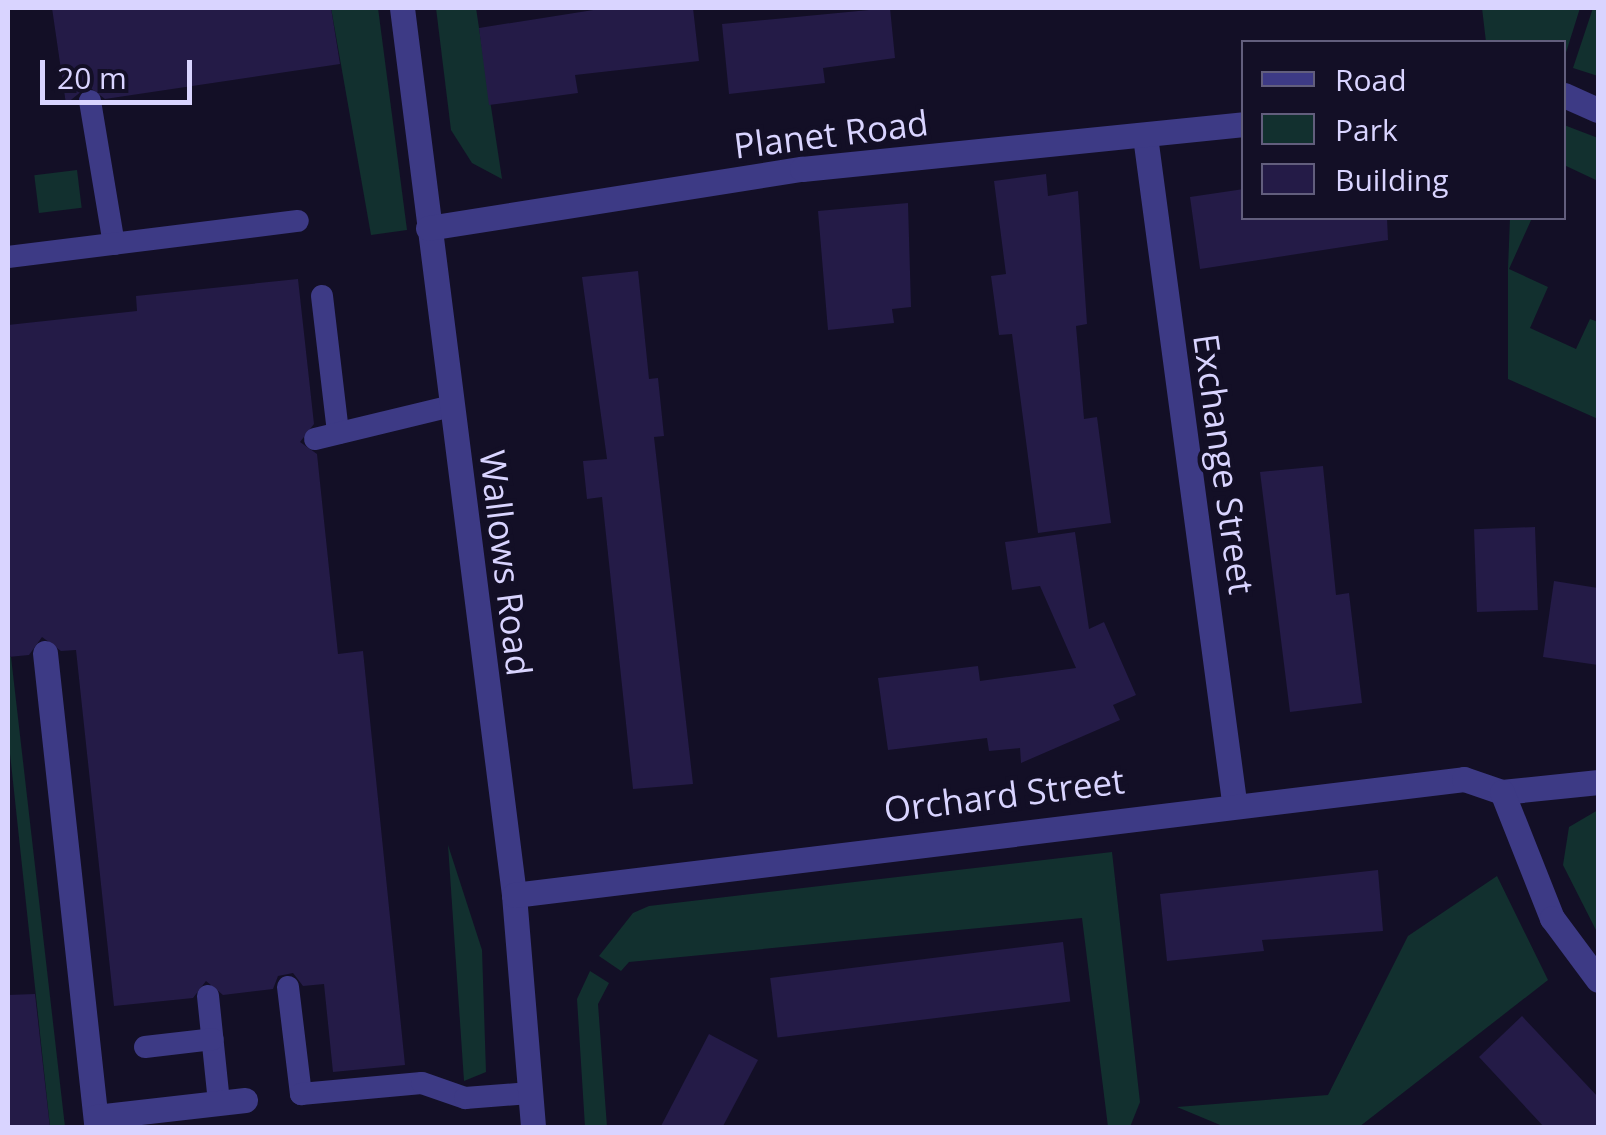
<!DOCTYPE html>
<style>
body{margin:0}
#map{position:relative;width:1606px;height:1135px;overflow:hidden;background:#130f26;font-family:"Open Sans",sans-serif}
div>[style]{position:absolute}
.green>*{inset:0;background:#12302f;transform-origin:0 0}
.building>*{inset:0;background:#241b47;transform-origin:0 0}
.service>*{height:22px;margin:-11px;padding:0 11px;transform-origin:11px;border-radius:11px;background:#3d3a85}
.minor>*{height:25px;margin:-12.5px;padding:0 12.5px;transform-origin:12.5px;border-radius:12.5px;background:#3d3a85}
span{translate:-50% -50%;white-space:nowrap;text-align:center;line-height:1.15;-webkit-text-stroke:9px #130f26;paint-order:stroke}
.street-label{font-size:35px;color:#d9d4ff}
.frame{position:absolute;inset:0;border:10px solid #d9d4ff;pointer-events:none}
.legend{position:absolute;left:1241px;top:40px;width:325px;height:180px;box-sizing:border-box;background:#130f26;border:2px solid #625e7d;margin:0;padding:12px 18px;list-style:none;font-size:30px;color:#d9d4ff}
.legend li{display:flex;align-items:center;gap:20px;height:50px}
.legend b{width:50px;border:2px solid #625e7d}
.scale{position:absolute;left:40px;top:60px;width:152px;height:45px;box-sizing:border-box;border:5px solid #d9d4ff;border-top:0;padding-left:12px;font-size:30px;line-height:35px;white-space:nowrap;color:#d9d4ff;-webkit-text-stroke:8px #130f26;paint-order:stroke}
</style>
<div id="map">
<div class="green">
<i style="clip-path:polygon(331px 8px,378px 8px,407px 230px,371px 235px)"></i>
<i style="clip-path:polygon(436px 8px,476px 8px,502px 179px,472px 163px,451px 130px)"></i>
<i style="clip-path:polygon(1482px 8px,1580px 8px,1564px 59px,1564px 42px,1486px 42px)"></i>
<i style="clip-path:polygon(1593px 8px,1598px 8px,1598px 76px,1573px 68px)"></i>
<i style="clip-path:polygon(1564px 125px,1598px 138px,1598px 181px,1564px 165px)"></i>
<i style="left:77px;top:170px;width:38px;height:43px;rotate:83deg"></i>
<i style="clip-path:polygon(1510px 218px,1532px 218px,1509px 269px,1548px 287px,1530px 328px,1576px 349px,1590px 319px,1598px 322px,1598px 419px,1508px 379px,1508px 269px)"></i>
<i style="clip-path:polygon(8px 657px,11px 657px,65px 1127px,50px 1127px,8px 735px)"></i>
<i style="clip-path:polygon(1598px 810px,1598px 934px,1563px 865px,1569px 827px)"></i>
<i style="clip-path:polygon(448px 845px,482px 950px,486px 1072px,464px 1081px)"></i>
<i style="clip-path:polygon(1112px 852px,1140px 1102px,1130px 1127px,1108px 1127px,1082px 918px,629px 962px,621px 971px,599px 956px,633px 913px,649px 906px)"></i>
<i style="clip-path:polygon(1497px 876px,1548px 980px,1359px 1127px,1225px 1127px,1177px 1107px,1328px 1095px,1408px 936px)"></i>
<i style="clip-path:polygon(590px 971px,609px 983px,598px 1004px,607px 1127px,585px 1127px,577px 999px)"></i>
</div>
<div class="building">
<i style="clip-path:polygon(52px 8px,331px 8px,340px 64px,105px 99px,88px 86px,66px 104px)"></i>
<i style="clip-path:polygon(606px 8px,693px 8px,699px 61px,575px 75px,578px 93px,489px 105px,479px 28px)"></i>
<i style="clip-path:polygon(890px 8px,895px 58px,823px 68px,825px 83px,729px 94px,722px 24px)"></i>
<i style="clip-path:polygon(1046px 174px,1048px 196px,1078px 191px,1087px 324px,1076px 326px,1084px 419px,1097px 417px,1111px 523px,1038px 533px,1012px 334px,999px 335px,991px 276px,1006px 274px,994px 181px)"></i>
<i style="clip-path:polygon(1244px 189px,1244px 218px,1387px 218px,1388px 240px,1200px 269px,1190px 197px)"></i>
<i style="clip-path:polygon(908px 203px,911px 307px,892px 309px,894px 323px,828px 330px,818px 211px)"></i>
<i style="clip-path:polygon(638px 271px,649px 379px,658px 378px,664px 436px,654px 437px,693px 784px,633px 789px,602px 497px,587px 499px,583px 461px,607px 459px,582px 277px)"></i>
<i style="clip-path:polygon(298px 279px,314px 424px,300px 442px,317px 454px,338px 654px,363px 651px,405px 1065px,333px 1072px,324px 984px,303px 986px,293px 973px,278px 976px,273px 989px,223px 995px,206px 981px,193px 998px,114px 1006px,76px 650px,61px 651px,42px 637px,29px 655px,8px 657px,8px 325px,137px 311px,136px 296px)"></i>
<i style="clip-path:polygon(1323px 466px,1336px 595px,1349px 593px,1362px 703px,1290px 712px,1260px 472px)"></i>
<i style="left:1535px;top:527px;width:83px;height:61px;rotate:88deg"></i>
<i style="clip-path:polygon(1075px 532px,1089px 629px,1104px 622px,1136px 695px,1113px 705px,1120px 720px,1021px 763px,1020px 748px,989px 751px,987px 738px,888px 750px,878px 678px,978px 666px,980px 681px,1076px 668px,1040px 586px,1012px 590px,1005px 542px)"></i>
<i style="clip-path:polygon(1554px 581px,1598px 588px,1598px 665px,1543px 657px)"></i>
<i style="clip-path:polygon(1378px 870px,1383px 931px,1262px 940px,1264px 951px,1167px 961px,1160px 894px)"></i>
<i style="left:1063px;top:942px;width:60px;height:295px;rotate:83deg"></i>
<i style="clip-path:polygon(35px 994px,50px 1128px,8px 1128px,8px 995px)"></i>
<i style="clip-path:polygon(1522px 1016px,1598px 1097px,1598px 1128px,1545px 1128px,1479px 1057px)"></i>
<i style="clip-path:polygon(709px 1034px,758px 1060px,722px 1128px,660px 1128px)"></i>
</div>
<div class="service">
<i style="left:90px;top:101px;width:145px;rotate:80.5deg"></i>
<i style="left:8px;top:257px;width:292px;rotate:-7.1deg"></i>
<i style="left:322px;top:296px;width:138px;rotate:83.3deg"></i>
<i style="left:315px;top:439px;width:140px;rotate:-13.6deg"></i>
<i style="left:288px;top:987px;width:108px;rotate:83.1deg"></i>
<i style="left:301px;top:1094px;width:121px;rotate:-5.2deg"></i>
<i style="left:422px;top:1083px;width:46px;rotate:19.2deg"></i>
<i style="left:465px;top:1098px;width:65px;rotate:-4.4deg"></i>
<i style="left:208px;top:996px;width:108px;rotate:84.1deg"></i>
<i style="left:145px;top:1047px;width:68px;rotate:-6.7deg"></i>
</div>
<div class="minor">
<i style="left:402px;top:8px;width:894px;rotate:82.8deg"></i>
<i style="left:514px;top:895px;width:234px;rotate:85.3deg"></i>
<i style="left:1564px;top:95px;width:37px;rotate:24deg"></i>
<i style="left:1145px;top:136px;width:671px;rotate:82.38deg"></i>
<i style="left:428px;top:228px;width:379px;rotate:-9deg"></i>
<i style="left:802px;top:169px;width:444px;rotate:-5.8deg"></i>
<i style="left:45px;top:653px;width:478px;rotate:83.8deg"></i>
<i style="left:1502px;top:792px;width:97px;rotate:-5.9deg"></i>
<i style="left:514px;top:895px;width:957px;rotate:-6.96deg"></i>
<i style="left:1464px;top:779px;width:40px;rotate:18.9deg"></i>
<i style="left:1502px;top:792px;width:136px;rotate:68.4deg"></i>
<i style="left:1552px;top:918px;width:77px;rotate:53.4deg"></i>
<i style="left:96px;top:1117px;width:150px;rotate:-6.5deg"></i>
</div>
<div class="street-label">
<span style="left:831px;top:134px;rotate:-7deg">Planet Road</span>
<span style="left:1224px;top:464px;rotate:82deg">Exchange Street</span>
<span style="left:506px;top:563px;rotate:83deg">Wallows Road</span>
<span style="left:1004px;top:795px;rotate:-7deg">Orchard Street</span>
</div>
<div class="frame"></div>
<ul class="legend">
<li><b style="height:12px;background:#3d3a85"></b>Road</li>
<li><b style="height:28px;background:#12302f"></b>Park</li>
<li><b style="height:28px;background:#241b47"></b>Building</li>
</ul>
<div class="scale">20 m</div>
</div>
